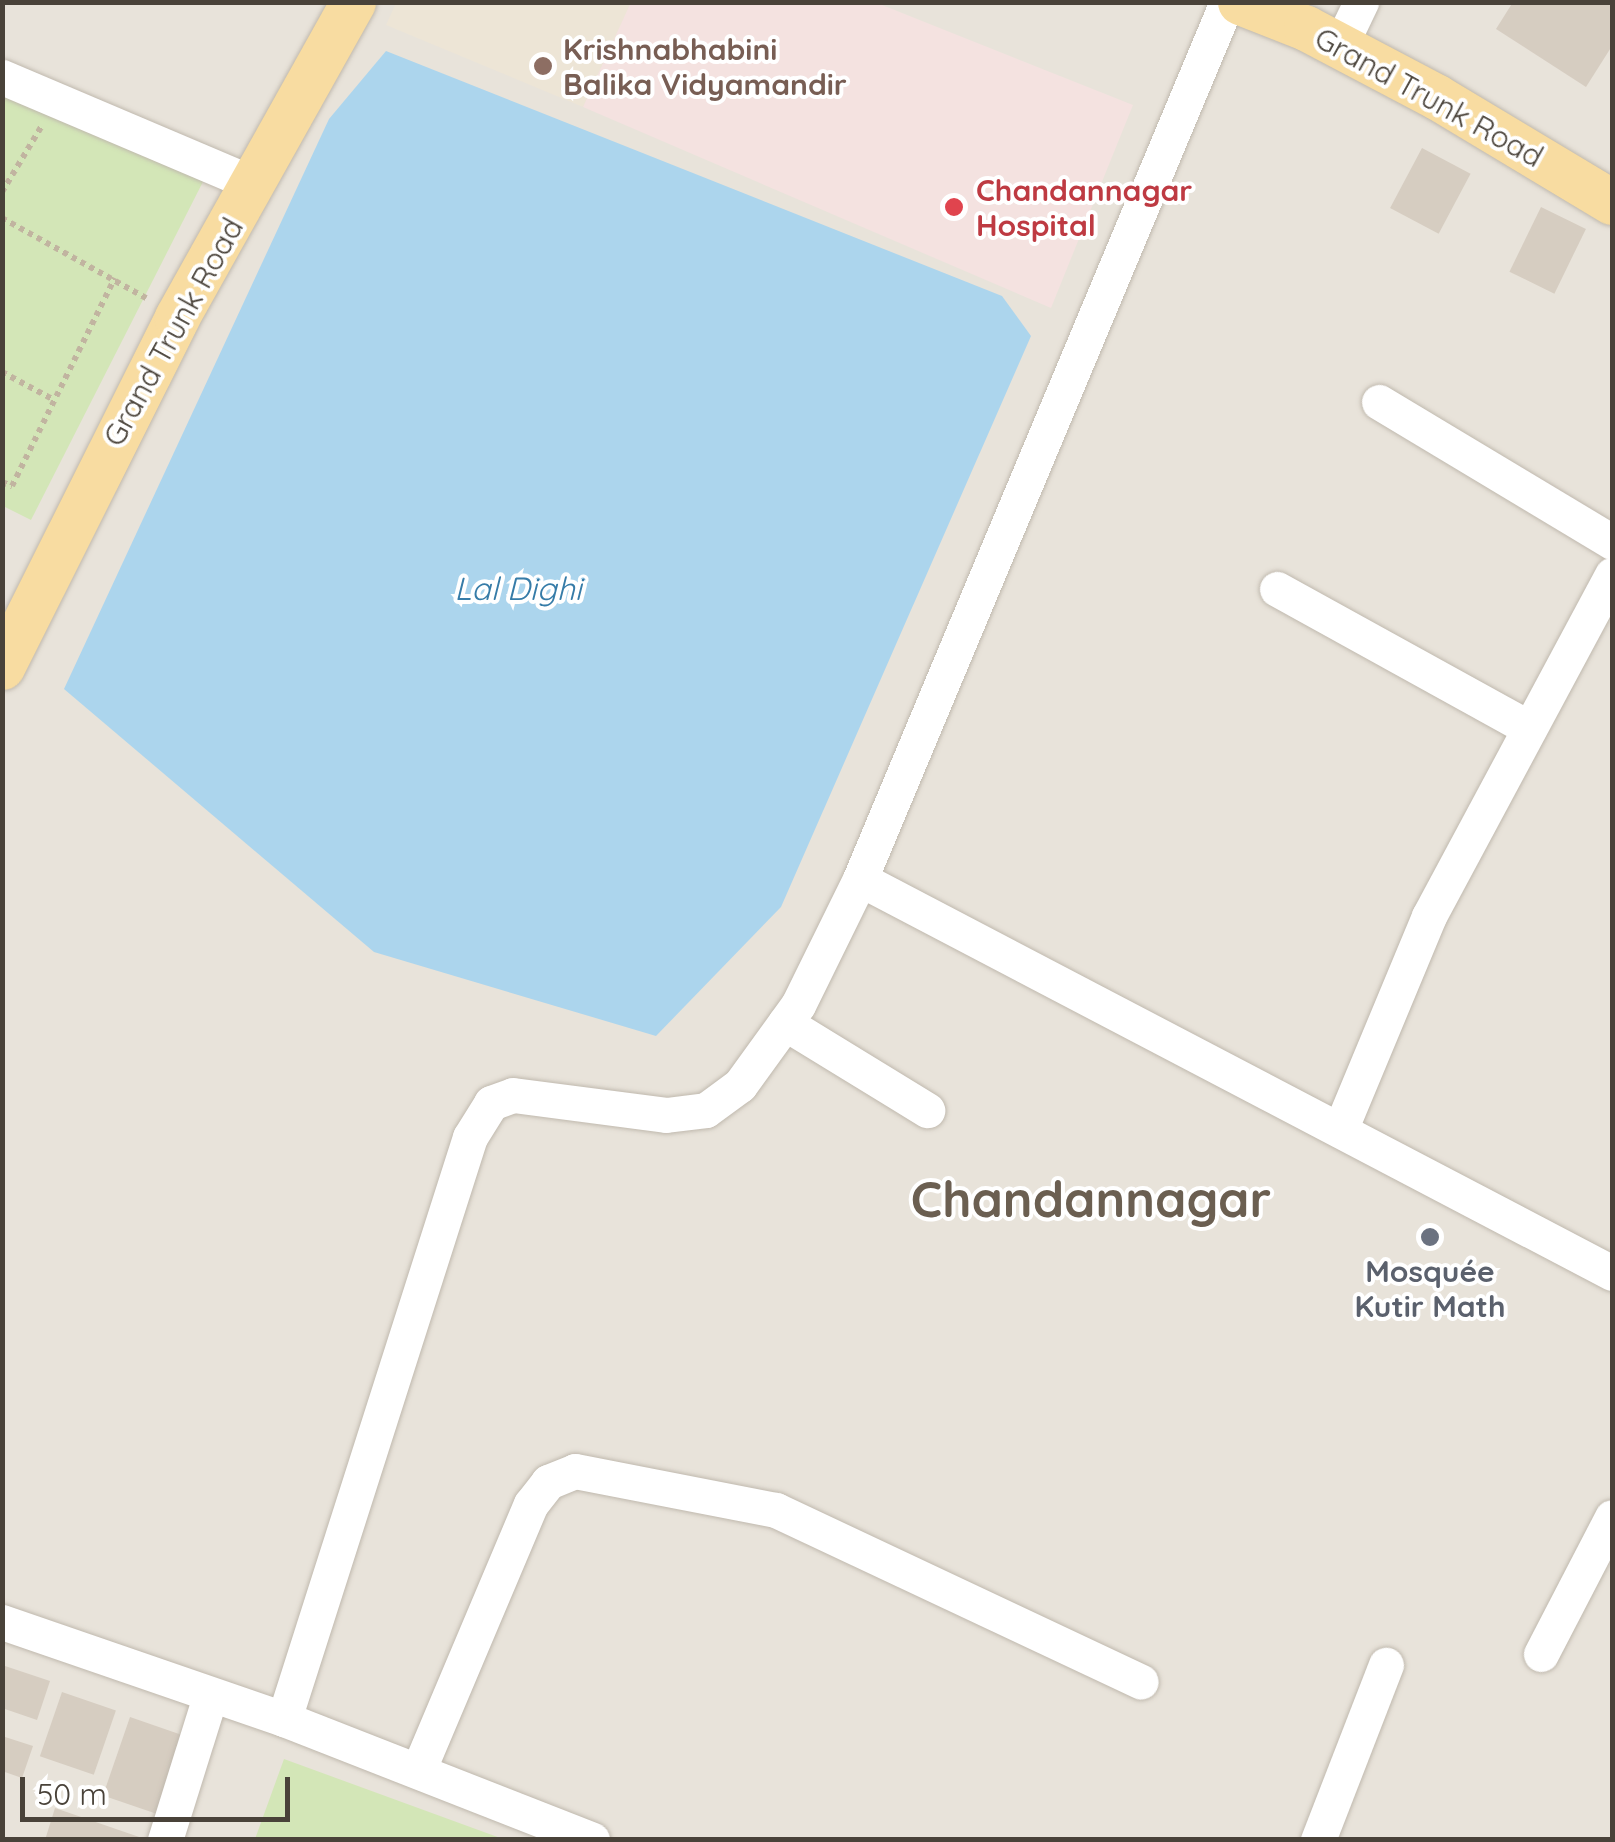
<!DOCTYPE html>
<meta charset="utf-8">
<style>
body{margin:0}
#map{position:relative;width:1615px;height:1842px;overflow:hidden;background:#f5f1eb;font-family:Quicksand,sans-serif}
div>[style]{position:absolute}
.residential>*{inset:0;background:#e8e3da;transform-origin:0 0}
.education>*{inset:0;background:#ede5d6}
.medical>*{inset:0;background:#f4e2e0}
.green>*{inset:0;background:#d3e6b7}
.water>*{inset:0;background:#acd5ed}
.building>*{inset:0;background:#d6cdc1;transform-origin:0 0}
.path>*{height:6px;margin-top:-3px;transform-origin:0;background:repeating-linear-gradient(90deg,#c1b4a0 0 5px,transparent 0 10px)}
.roads{filter:drop-shadow(0 0 2px #c0b9ae) drop-shadow(0 0 2px #c0b9ae)}
.minor>*{height:35px;margin:-17.5px;padding:0 17.5px;transform-origin:17.5px;border-radius:17.5px;background:#fff}
.major>*{height:45px;margin:-22.5px;padding:0 22.5px;transform-origin:22.5px;border-radius:22.5px;background:#f8dca1}
.dots>*{width:28px;height:28px;translate:-50% -50%;box-sizing:border-box;border:5px solid #fff;border-radius:50%}
span{translate:-50% -50%;white-space:nowrap;text-align:center;line-height:1.15;-webkit-text-stroke:8px #fff;paint-order:stroke}
.education-label{font-size:30px;color:#785e54;font-weight:700}
.left{translate:0 -50%;text-align:left}
.street-label{font-size:30px;color:#494239}
.health-label{font-size:30px;color:#be3a42;font-weight:700}
.worship-label{font-size:30px;color:#5b616d;font-weight:700}
.water-label{font-size:32px;color:#367ca8;font-style:italic}
.town-label{font-size:50px;color:#6b5f51;font-weight:700}
.frame{position:absolute;inset:0;border:5px solid #494239;pointer-events:none}
.scale{position:absolute;left:20px;top:1777px;width:270px;height:45px;box-sizing:border-box;border:5px solid #494239;border-top:0;padding-left:12px;font-size:30px;line-height:35px;white-space:nowrap;color:#494239;-webkit-text-stroke:8px #fff;paint-order:stroke}
</style>
<div id="map">
<div class="residential">
<i style="left:3px;top:3px;width:1609px;height:1836px"></i>
</div>
<div class="education">
<i style="clip-path:polygon(396px 3px,631px 3px,583px 107px,386px 25px)"></i>
</div>
<div class="medical">
<i style="clip-path:polygon(631px 2px,877px 3px,1133px 105px,1051px 308px,583px 107px)"></i>
</div>
<div class="green">
<i style="clip-path:polygon(2px 73px,211px 166px,31px 520px,3px 506px)"></i>
<i style="clip-path:polygon(284px 1759px,503px 1839px,255px 1839px)"></i>
</div>
<div class="water">
<i style="clip-path:polygon(386px 51px,1002px 296px,1031px 336px,781px 907px,656px 1036px,374px 952px,64px 689px,329px 119px)"></i>
</div>
<div class="building">
<i style="clip-path:polygon(1513px 2px,1612px 2px,1612px 46px,1586px 87px,1496px 29px)"></i>
<i style="left:1422px;top:148px;width:55px;height:68px;rotate:28deg"></i>
<i style="left:1541px;top:207px;width:50px;height:72px;rotate:26deg"></i>
<i style="clip-path:polygon(2px 1665px,50px 1681px,37px 1720px,2px 1708px)"></i>
<i style="left:62px;top:1692px;width:57px;height:68px;rotate:19deg"></i>
<i style="left:130px;top:1717px;width:58px;height:83px;rotate:19deg"></i>
<i style="clip-path:polygon(2px 1736px,33px 1746px,22px 1778px,2px 1771px)"></i>
<i style="clip-path:polygon(55px 1808px,145px 1839px,145px 1840px,45px 1840px)"></i>
</div>
<div class="path">
<i style="left:2px;top:192px;width:76px;rotate:-59deg"></i>
<i style="left:2px;top:218px;width:165px;rotate:29.1deg"></i>
<i style="left:2px;top:372px;width:59px;rotate:28.3deg"></i>
<i style="left:2px;top:482px;width:11px;rotate:22deg"></i>
<i style="left:12px;top:486px;width:232px;rotate:-63.7deg"></i>
</div>
<div class="roads">
<div class="minor">
<i style="left:1340px;top:46px;width:49px;rotate:-64.5deg"></i>
<i style="left:2px;top:77px;width:274px;rotate:23deg"></i>
<i style="left:1379px;top:402px;width:272px;rotate:31deg"></i>
<i style="left:1277px;top:589px;width:286px;rotate:28.9deg"></i>
<i style="left:860px;top:879px;width:849px;rotate:27.65deg"></i>
<i style="left:785px;top:1023px;width:167px;rotate:31.5deg"></i>
<i style="left:1340px;top:1130px;width:232px;rotate:-67.4deg"></i>
<i style="left:1429px;top:916px;width:387px;rotate:-61.8deg"></i>
<i style="left:2px;top:1622px;width:298px;rotate:19deg"></i>
<i style="left:284px;top:1719px;width:331px;rotate:21.4deg"></i>
<i style="left:1541px;top:1654px;width:154px;rotate:-62.6deg"></i>
<i style="left:284px;top:1719px;width:611px;rotate:-72.28deg"></i>
<i style="left:470px;top:1137px;width:40px;rotate:-58deg"></i>
<i style="left:491px;top:1103px;width:23px;rotate:-20deg"></i>
<i style="left:513px;top:1095px;width:154px;rotate:7.4deg"></i>
<i style="left:666px;top:1115px;width:40px;rotate:-7.1deg"></i>
<i style="left:706px;top:1110px;width:42px;rotate:-36.3deg"></i>
<i style="left:740px;top:1085px;width:99px;rotate:-54.1deg"></i>
<i style="left:798px;top:1005px;width:140px;rotate:-63.8deg"></i>
<i style="left:860px;top:879px;width:951px;rotate:-67.29deg"></i>
<i style="left:418px;top:1771px;width:290px;rotate:-67.1deg"></i>
<i style="left:531px;top:1504px;width:28px;rotate:-52deg"></i>
<i style="left:548px;top:1482px;width:29px;rotate:-22deg"></i>
<i style="left:575px;top:1471px;width:205px;rotate:11deg"></i>
<i style="left:776px;top:1510px;width:403px;rotate:25.2deg"></i>
<i style="left:165px;top:1840px;width:151px;rotate:-72.6deg"></i>
<i style="left:1318px;top:1840px;width:188px;rotate:-68.8deg"></i>
</div>
<div class="major">
<i style="left:1240px;top:2px;width:71px;rotate:21.5deg"></i>
<i style="left:1306px;top:28px;width:148px;rotate:27.8deg"></i>
<i style="left:1437px;top:97px;width:204px;rotate:31deg"></i>
<i style="left:2px;top:667px;width:391px;rotate:-63.4deg"></i>
<i style="left:177px;top:317px;width:361px;rotate:-60.8deg"></i>
</div>
</div>
<div class="dots">
<i style="left:543px;top:66px;background:#8d6e63"></i>
<i style="left:954px;top:207px;background:#e0444e"></i>
<i style="left:1430px;top:1237px;background:#6b7280"></i>
</div>
<div class="education-label">
<span class="left" style="left:563px;top:66px">Krishnabhabini<br>Balika Vidyamandir</span>
</div>
<div class="street-label">
<span style="left:1429px;top:97px;rotate:29deg">Grand Trunk Road</span>
<span style="left:173px;top:332px;rotate:-61deg">Grand Trunk Road</span>
</div>
<div class="health-label">
<span class="left" style="left:976px;top:207px">Chandannagar<br>Hospital</span>
</div>
<div class="worship-label">
<span style="left:1430px;top:1288px">Mosquée<br>Kutir Math</span>
</div>
<div class="water-label">
<span style="left:518px;top:588px">Lal Dighi</span>
</div>
<div class="town-label">
<span style="left:1091px;top:1199px">Chandannagar</span>
</div>
<div class="frame"></div>
<div class="scale">50 m</div>
</div>
